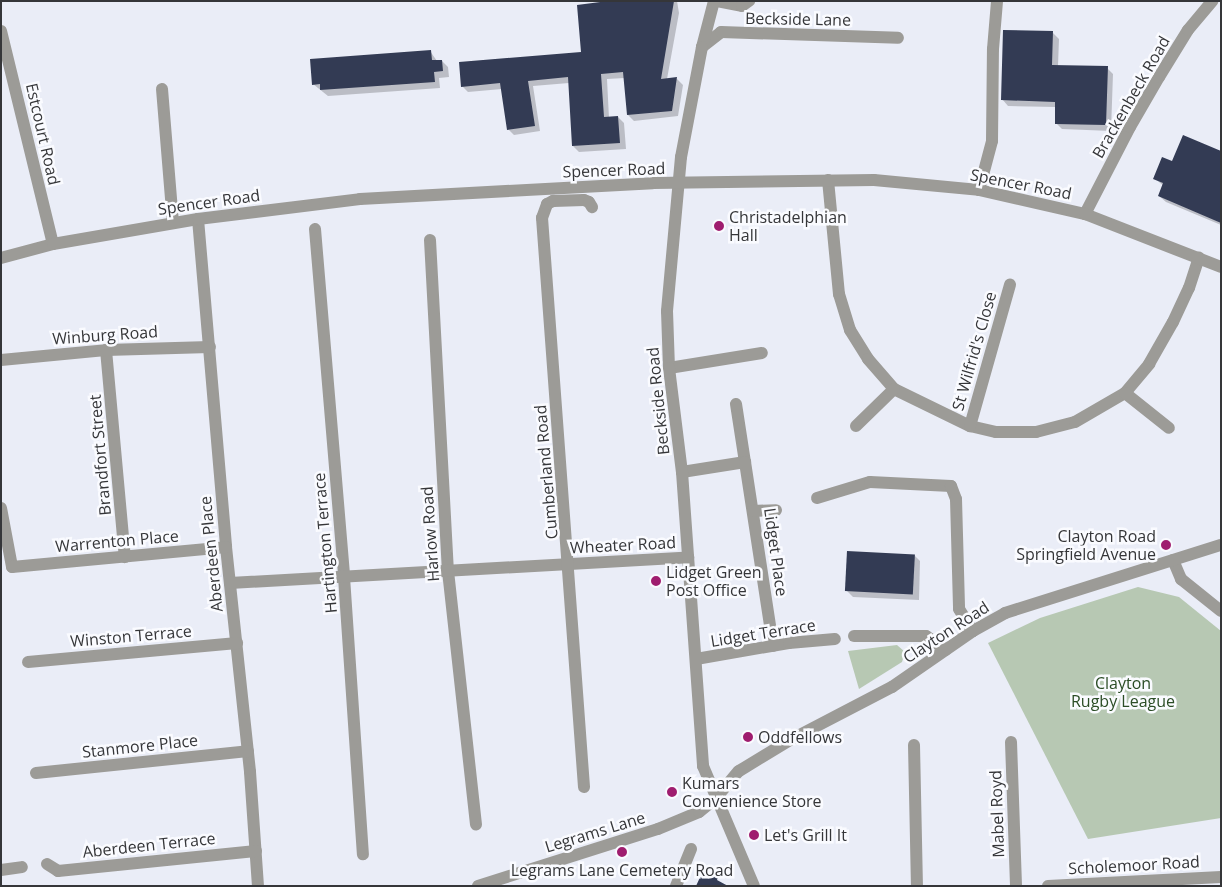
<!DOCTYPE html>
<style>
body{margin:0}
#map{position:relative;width:1222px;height:887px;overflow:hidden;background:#eaedf7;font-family:"Open Sans",sans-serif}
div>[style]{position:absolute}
.green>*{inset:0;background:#b7c8b3}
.shadow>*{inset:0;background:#0003}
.building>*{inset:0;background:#333b54;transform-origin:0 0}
.minor>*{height:12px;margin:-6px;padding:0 6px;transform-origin:6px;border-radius:6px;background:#9c9b97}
.tertiary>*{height:12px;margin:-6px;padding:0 6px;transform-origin:6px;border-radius:6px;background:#9c9b97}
.dots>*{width:14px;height:14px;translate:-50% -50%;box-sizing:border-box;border:2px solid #fafbff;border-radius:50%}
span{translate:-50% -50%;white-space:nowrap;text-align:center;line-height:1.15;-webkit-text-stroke:5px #fafbff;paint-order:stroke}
.street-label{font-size:16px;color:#353639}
.poi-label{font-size:16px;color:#353639}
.left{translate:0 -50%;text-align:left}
.right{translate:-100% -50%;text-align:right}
.park-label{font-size:16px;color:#2b4d26}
.frame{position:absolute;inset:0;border:2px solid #353639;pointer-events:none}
</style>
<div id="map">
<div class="green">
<i style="clip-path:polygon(1138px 587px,1179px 597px,1221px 631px,1221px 818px,1088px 839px,988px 643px,1040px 618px)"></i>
<i style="clip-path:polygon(897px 645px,905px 652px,902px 662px,859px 689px,848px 651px)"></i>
</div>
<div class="shadow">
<i style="clip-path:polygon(618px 1px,677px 1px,679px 13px,667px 79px,677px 79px,683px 85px,678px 116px,634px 121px,628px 115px,625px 78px,607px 79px,609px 118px,618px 117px,624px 123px,626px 149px,579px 152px,573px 146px,569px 83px,533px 86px,540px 131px,514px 135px,508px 129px,502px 89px,468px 92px,462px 86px,582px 53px)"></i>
<i style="clip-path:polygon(1053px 33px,1059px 39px,1058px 66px,1107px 68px,1113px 74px,1111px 131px,1062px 129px,1056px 123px,1056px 107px,1008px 106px,1002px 99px)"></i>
<i style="clip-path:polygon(430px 51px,437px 61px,442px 61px,448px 67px,449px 77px,439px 78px,440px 88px,328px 96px,313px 84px)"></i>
<i style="clip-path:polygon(1221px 152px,1221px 225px,1166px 202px,1159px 196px,1164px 186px,1154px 178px,1173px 162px)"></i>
<i style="clip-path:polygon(914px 555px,920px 561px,919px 600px,853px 597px,846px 590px)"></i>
</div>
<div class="building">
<i style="clip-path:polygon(608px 1px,674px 1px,661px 79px,677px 77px,672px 111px,627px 115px,623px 72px,601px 74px,604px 117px,618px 116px,620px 143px,572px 146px,568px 77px,528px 81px,535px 126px,507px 130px,500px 83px,461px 87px,459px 62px,581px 52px,577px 5px)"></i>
<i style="clip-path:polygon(1003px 30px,1053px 31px,1052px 65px,1108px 66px,1106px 125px,1055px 124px,1055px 102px,1001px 100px)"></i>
<i style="clip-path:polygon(431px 50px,432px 60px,442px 60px,443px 71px,434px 72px,435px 82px,320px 90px,320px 84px,312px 85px,310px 59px)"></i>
<i style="clip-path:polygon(1183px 135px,1221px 151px,1221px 223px,1158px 196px,1163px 183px,1153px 179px,1162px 157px,1172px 161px)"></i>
<i style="left:847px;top:551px;width:68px;height:40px;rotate:3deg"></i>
<i style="clip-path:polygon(706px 871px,718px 877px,717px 880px,728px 886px,696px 886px,702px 873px,704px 875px)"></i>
</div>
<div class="minor">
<i style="left:717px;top:1px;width:25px;rotate:11deg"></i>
<i style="left:742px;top:6px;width:9px;rotate:-36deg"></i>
<i style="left:1px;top:31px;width:219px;rotate:76.3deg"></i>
<i style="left:702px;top:47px;width:24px;rotate:-38deg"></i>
<i style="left:721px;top:32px;width:177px;rotate:1.9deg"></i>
<i style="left:162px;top:89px;width:134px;rotate:85.3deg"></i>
<i style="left:828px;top:180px;width:115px;rotate:84.5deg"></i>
<i style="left:839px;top:294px;width:38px;rotate:73deg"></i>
<i style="left:850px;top:330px;width:34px;rotate:58deg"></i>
<i style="left:868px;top:359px;width:40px;rotate:49deg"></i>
<i style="left:894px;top:389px;width:85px;rotate:26deg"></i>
<i style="left:970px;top:426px;width:27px;rotate:13deg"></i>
<i style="left:996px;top:432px;width:40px"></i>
<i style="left:1036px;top:432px;width:40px;rotate:-14.4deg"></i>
<i style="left:1075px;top:422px;width:58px;rotate:-30.1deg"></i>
<i style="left:1125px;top:393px;width:38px;rotate:-50deg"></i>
<i style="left:1149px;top:364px;width:48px;rotate:-60.3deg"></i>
<i style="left:1173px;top:322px;width:38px;rotate:-65deg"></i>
<i style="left:1189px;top:288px;width:32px;rotate:-72deg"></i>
<i style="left:979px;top:190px;width:51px;rotate:-75.1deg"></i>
<i style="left:992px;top:141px;width:92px;rotate:-89.4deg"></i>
<i style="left:993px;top:49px;width:48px;rotate:-85.2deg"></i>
<i style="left:1085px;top:214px;width:98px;rotate:-62.7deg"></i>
<i style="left:1130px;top:127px;width:58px;rotate:-59.9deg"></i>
<i style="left:1159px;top:77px;width:55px;rotate:-58.3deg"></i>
<i style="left:1188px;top:30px;width:38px;rotate:-50deg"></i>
<i style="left:198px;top:219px;width:329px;rotate:85.1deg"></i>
<i style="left:226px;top:547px;width:226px;rotate:83.9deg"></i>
<i style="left:250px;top:772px;width:114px;rotate:86deg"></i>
<i style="left:315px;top:229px;width:349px;rotate:85.2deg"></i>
<i style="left:344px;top:577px;width:278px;rotate:86.1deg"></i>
<i style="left:430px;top:240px;width:331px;rotate:86.9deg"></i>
<i style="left:448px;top:571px;width:255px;rotate:83.7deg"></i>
<i style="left:1px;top:258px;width:54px;rotate:-15.1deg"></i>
<i style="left:53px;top:244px;width:147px;rotate:-9.8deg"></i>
<i style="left:198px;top:219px;width:163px;rotate:-7deg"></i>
<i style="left:360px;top:199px;width:293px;rotate:-3.1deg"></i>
<i style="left:106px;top:350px;width:208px;rotate:84.8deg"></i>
<i style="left:1px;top:360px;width:105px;rotate:-5.4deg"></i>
<i style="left:106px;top:350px;width:104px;rotate:-1.7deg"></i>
<i style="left:669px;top:368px;width:94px;rotate:-9.2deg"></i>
<i style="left:1125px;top:393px;width:56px;rotate:38.5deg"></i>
<i style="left:736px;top:404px;width:59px;rotate:81.2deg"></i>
<i style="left:856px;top:426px;width:53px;rotate:-44.2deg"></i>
<i style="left:970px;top:426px;width:147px;rotate:-74.2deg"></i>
<i style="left:682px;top:472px;width:64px;rotate:-9deg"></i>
<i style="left:745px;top:462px;width:186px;rotate:81.3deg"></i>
<i style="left:817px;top:498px;width:55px;rotate:-16.8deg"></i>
<i style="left:870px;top:482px;width:81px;rotate:2.8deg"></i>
<i style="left:951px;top:486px;width:14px;rotate:69deg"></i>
<i style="left:956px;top:499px;width:110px;rotate:88.4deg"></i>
<i style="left:959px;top:609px;width:26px;rotate:58deg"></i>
<i style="left:1px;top:508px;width:60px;rotate:79.4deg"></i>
<i style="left:12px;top:567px;width:215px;rotate:-5.3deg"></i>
<i style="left:753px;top:511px;width:23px;rotate:-2deg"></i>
<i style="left:1173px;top:560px;width:21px;rotate:67deg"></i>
<i style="left:1181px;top:579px;width:51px;rotate:38.7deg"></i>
<i style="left:230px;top:583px;width:459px;rotate:-3.2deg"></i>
<i style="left:854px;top:636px;width:72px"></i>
<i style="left:926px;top:636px;width:24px;rotate:35deg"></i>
<i style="left:696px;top:659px;width:94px;rotate:-9.8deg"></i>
<i style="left:789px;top:643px;width:46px;rotate:-5deg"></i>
<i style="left:28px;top:662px;width:210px;rotate:-5.2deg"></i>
<i style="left:1011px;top:742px;width:144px;rotate:88deg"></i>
<i style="left:914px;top:745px;width:141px;rotate:88.8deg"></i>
<i style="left:36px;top:773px;width:213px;rotate:-5.9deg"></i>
<i style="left:584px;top:787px;width:571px;rotate:-94.22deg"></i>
<i style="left:542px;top:218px;width:15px;rotate:-70deg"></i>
<i style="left:547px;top:204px;width:7px;rotate:-27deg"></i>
<i style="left:553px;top:201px;width:31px;rotate:-2deg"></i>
<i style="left:584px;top:200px;width:5px;rotate:22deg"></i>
<i style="left:589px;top:202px;width:6px;rotate:59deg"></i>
<i style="left:47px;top:864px;width:13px;rotate:32deg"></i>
<i style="left:58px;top:871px;width:199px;rotate:-5.8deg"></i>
<i style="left:1px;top:870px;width:21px;rotate:-8deg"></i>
<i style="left:676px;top:886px;width:40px;rotate:-68deg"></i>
<i style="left:1048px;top:886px;width:173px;rotate:-3deg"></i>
</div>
<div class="tertiary">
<i style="left:714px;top:1px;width:48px;rotate:104.6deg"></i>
<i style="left:702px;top:47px;width:112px;rotate:100.8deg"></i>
<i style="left:681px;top:157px;width:155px;rotate:95.2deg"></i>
<i style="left:667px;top:311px;width:57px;rotate:88deg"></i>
<i style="left:669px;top:368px;width:105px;rotate:82.9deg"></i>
<i style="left:682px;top:472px;width:295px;rotate:85.9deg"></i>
<i style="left:703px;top:766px;width:130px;rotate:67deg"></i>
<i style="left:653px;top:183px;width:221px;rotate:-0.8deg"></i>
<i style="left:874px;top:180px;width:105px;rotate:5.4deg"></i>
<i style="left:979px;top:190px;width:109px;rotate:12.8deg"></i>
<i style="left:1085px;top:214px;width:146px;rotate:21.3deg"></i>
<i style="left:478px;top:886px;width:189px;rotate:-17.6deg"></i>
<i style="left:658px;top:829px;width:44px;rotate:-22.5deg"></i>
<i style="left:699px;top:812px;width:22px;rotate:-39deg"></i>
<i style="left:716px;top:798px;width:35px;rotate:-50deg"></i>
<i style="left:739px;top:771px;width:60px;rotate:-31.3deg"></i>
<i style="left:790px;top:740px;width:115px;rotate:-27.5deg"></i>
<i style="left:892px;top:687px;width:98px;rotate:-34.7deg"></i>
<i style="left:973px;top:631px;width:37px;rotate:-29deg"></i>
<i style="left:1005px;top:613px;width:226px;rotate:-17.5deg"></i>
</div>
<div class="dots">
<i style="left:719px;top:226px;background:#9f1d6f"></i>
<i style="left:1166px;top:545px;background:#9f1d6f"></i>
<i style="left:656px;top:581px;background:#9f1d6f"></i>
<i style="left:748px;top:737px;background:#9f1d6f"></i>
<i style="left:672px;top:792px;background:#9f1d6f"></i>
<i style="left:754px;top:835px;background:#9f1d6f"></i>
<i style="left:622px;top:852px;background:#9f1d6f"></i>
</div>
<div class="street-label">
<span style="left:798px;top:19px;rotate:1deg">Beckside Lane</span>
<span style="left:1131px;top:97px;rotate:-60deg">Brackenbeck Road</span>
<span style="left:43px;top:134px;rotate:77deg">Estcourt Road</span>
<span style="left:614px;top:170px;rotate:-2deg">Spencer Road</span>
<span style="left:1021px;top:184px;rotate:11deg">Spencer Road</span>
<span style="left:209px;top:202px;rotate:-8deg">Spencer Road</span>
<span style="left:105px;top:335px;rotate:-4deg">Winburg Road</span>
<span style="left:974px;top:351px;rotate:-74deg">St Wilfrid's Close</span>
<span style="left:658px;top:401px;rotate:-96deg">Beckside Road</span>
<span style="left:100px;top:455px;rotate:-95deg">Brandfort Street</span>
<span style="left:546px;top:472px;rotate:-95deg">Cumberland Road</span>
<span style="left:430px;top:534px;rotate:-94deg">Harlow Road</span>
<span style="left:117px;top:541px;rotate:-5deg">Warrenton Place</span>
<span style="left:325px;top:543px;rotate:-95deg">Hartington Terrace</span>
<span style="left:623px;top:545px;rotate:-3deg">Wheater Road</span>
<span style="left:776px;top:552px;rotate:82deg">Lidget Place</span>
<span style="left:211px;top:554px;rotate:-96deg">Aberdeen Place</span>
<span style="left:946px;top:632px;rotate:-33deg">Clayton Road</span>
<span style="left:763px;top:633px;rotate:-9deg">Lidget Terrace</span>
<span style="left:131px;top:636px;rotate:-5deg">Winston Terrace</span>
<span style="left:140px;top:746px;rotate:-6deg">Stanmore Place</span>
<span style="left:997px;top:814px;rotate:-92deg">Mabel Royd</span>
<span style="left:595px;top:832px;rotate:-17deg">Legrams Lane</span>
<span style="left:149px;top:845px;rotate:-6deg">Aberdeen Terrace</span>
<span style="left:1134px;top:865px;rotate:-3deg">Scholemoor Road</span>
</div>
<div class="poi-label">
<span class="left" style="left:729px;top:226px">Christadelphian<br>Hall</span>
<span class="right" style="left:1156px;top:545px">Clayton Road<br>Springfield Avenue</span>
<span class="left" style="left:666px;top:581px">Lidget Green<br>Post Office</span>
<span class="left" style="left:758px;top:737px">Oddfellows</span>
<span class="left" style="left:682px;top:792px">Kumars<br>Convenience Store</span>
<span class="left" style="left:764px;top:835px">Let's Grill It</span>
<span style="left:622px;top:870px">Legrams Lane Cemetery Road</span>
</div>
<div class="park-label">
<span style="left:1123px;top:692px">Clayton<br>Rugby League</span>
</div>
<div class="frame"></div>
</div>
